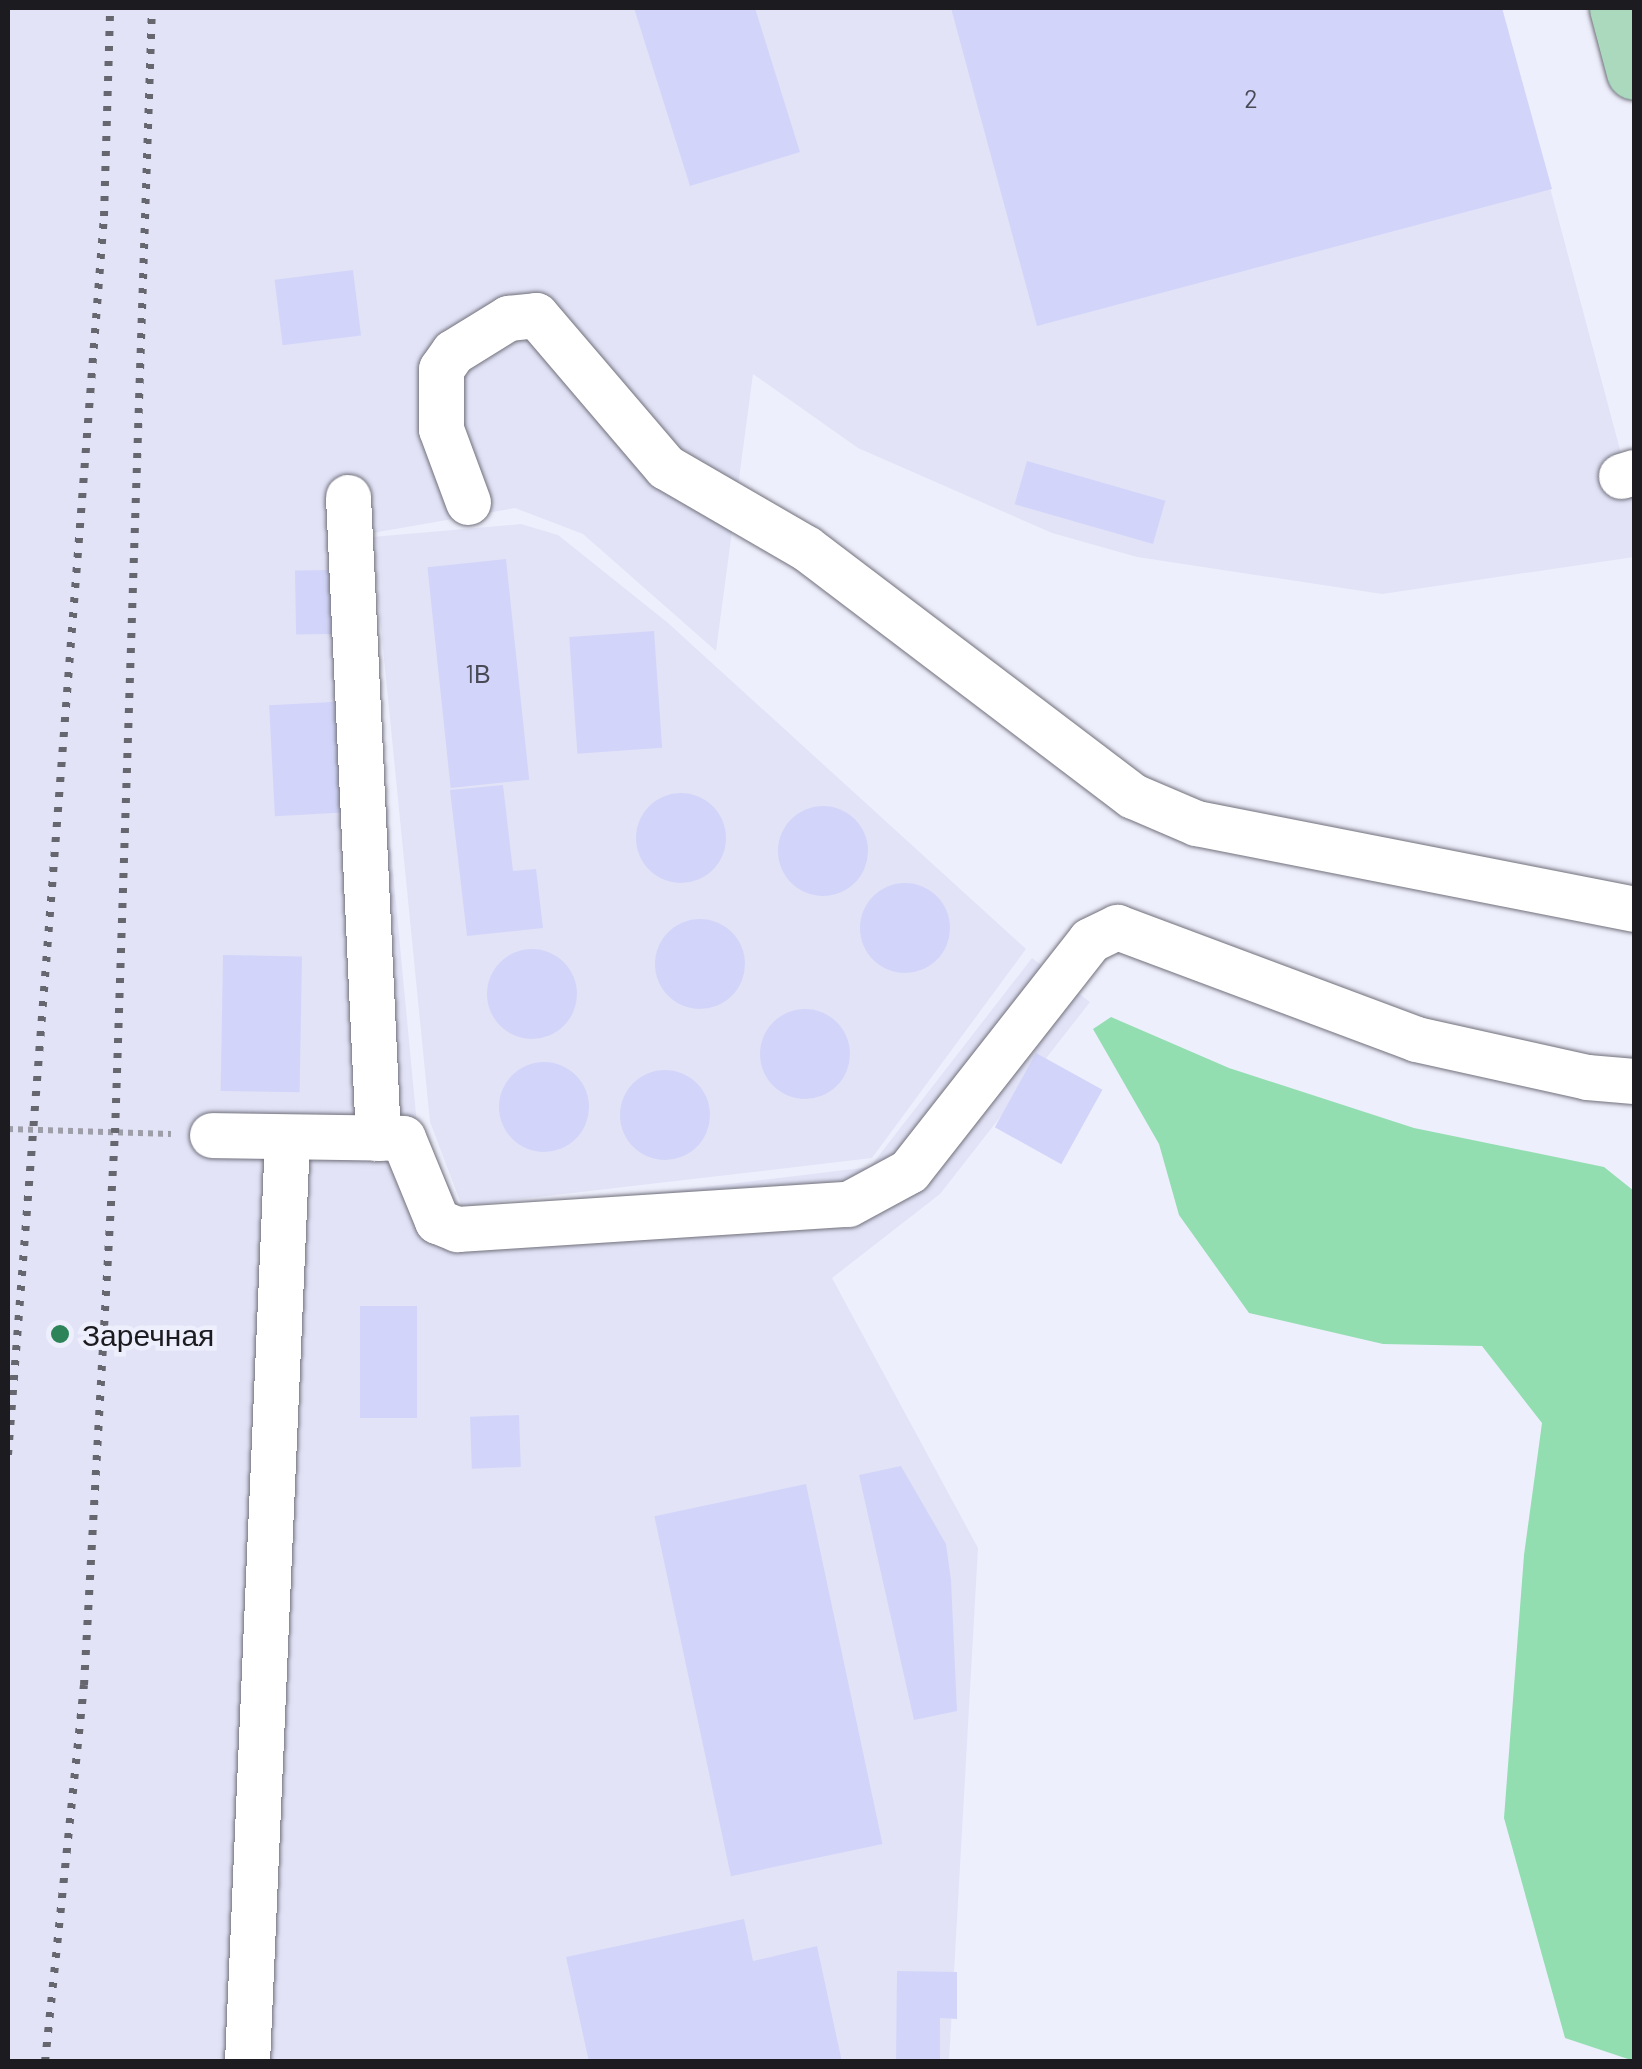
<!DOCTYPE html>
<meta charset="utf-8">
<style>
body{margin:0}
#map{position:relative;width:1642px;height:2069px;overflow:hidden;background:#eeeffc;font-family:Barlow,sans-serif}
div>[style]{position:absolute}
.built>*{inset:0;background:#e2e3f7}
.green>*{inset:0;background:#92deb1}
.building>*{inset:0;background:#d2d5f9;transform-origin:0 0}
.round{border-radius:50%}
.path>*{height:6px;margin-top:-3px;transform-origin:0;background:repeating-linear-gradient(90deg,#9e9ea8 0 5px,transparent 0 10px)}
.roads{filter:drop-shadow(0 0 2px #70707b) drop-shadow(0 0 2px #70707b)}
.minor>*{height:45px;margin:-22.5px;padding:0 22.5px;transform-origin:22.5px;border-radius:22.5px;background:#fff}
.major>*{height:55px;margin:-27.5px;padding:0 27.5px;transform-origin:27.5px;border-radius:27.5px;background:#aad9be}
.rail>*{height:8px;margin-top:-4px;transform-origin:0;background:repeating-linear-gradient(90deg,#66666e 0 5px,transparent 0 15px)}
.dots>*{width:28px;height:28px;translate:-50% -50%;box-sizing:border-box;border:5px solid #eeeffc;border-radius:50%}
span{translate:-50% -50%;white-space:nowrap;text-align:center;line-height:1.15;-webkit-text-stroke:9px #eeeffc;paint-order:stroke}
.number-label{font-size:25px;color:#494a56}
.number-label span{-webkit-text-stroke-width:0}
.poi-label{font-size:30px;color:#1b1b20}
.left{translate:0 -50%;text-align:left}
.frame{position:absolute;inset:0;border:10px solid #1b1b20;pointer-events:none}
</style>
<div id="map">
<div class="built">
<i style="clip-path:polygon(8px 8px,1502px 8px,1634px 502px,1634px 557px,1382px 594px,1137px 557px,1052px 533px,858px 448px,753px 374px,716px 651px,583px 534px,515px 508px,361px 535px,417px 1125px,465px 1216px,870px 1167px,1032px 958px,1090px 1002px,940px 1194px,832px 1278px,978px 1548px,949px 2061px,8px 2062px)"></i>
<i style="clip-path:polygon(521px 524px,558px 535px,668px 623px,1026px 949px,872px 1158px,462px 1206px,430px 1122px,372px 537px)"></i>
</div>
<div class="green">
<i style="clip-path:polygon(1111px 1017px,1229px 1068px,1414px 1128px,1604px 1167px,1634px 1191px,1634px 2061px,1565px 2038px,1504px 1818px,1524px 1555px,1542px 1423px,1482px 1346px,1383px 1344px,1249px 1313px,1179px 1215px,1159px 1144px,1093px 1029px)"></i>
</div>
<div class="building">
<i style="clip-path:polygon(634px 8px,755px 8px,800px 152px,690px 186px)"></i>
<i style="clip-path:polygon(951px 8px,1502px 8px,1552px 189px,1037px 326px)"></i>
<i style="left:353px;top:270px;width:66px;height:79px;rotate:83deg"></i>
<i style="left:1027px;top:461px;width:144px;height:45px;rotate:16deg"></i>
<i style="left:506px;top:559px;width:222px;height:79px;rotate:84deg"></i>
<i style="left:330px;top:570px;width:64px;height:35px;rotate:89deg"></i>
<i style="left:654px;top:631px;width:117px;height:85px;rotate:86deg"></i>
<i style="left:351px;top:701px;width:111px;height:82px;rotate:87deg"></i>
<i style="clip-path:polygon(503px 785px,513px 871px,536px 869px,543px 928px,467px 936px,450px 790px)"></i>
<i class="round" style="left:636px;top:793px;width:90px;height:90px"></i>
<i class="round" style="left:778px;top:806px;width:90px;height:90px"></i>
<i class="round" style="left:860px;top:883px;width:90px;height:90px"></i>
<i class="round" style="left:655px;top:919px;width:90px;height:90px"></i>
<i class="round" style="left:487px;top:949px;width:90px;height:90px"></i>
<i style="left:223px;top:955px;width:79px;height:136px;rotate:1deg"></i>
<i class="round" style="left:760px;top:1009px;width:90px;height:90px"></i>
<i style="left:1036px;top:1053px;width:76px;height:85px;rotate:29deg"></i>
<i class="round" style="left:499px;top:1062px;width:90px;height:90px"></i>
<i class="round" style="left:620px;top:1070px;width:90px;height:90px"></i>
<i style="left:417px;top:1306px;width:112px;height:57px;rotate:90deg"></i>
<i style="left:519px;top:1415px;width:52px;height:49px;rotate:88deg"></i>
<i style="clip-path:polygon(901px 1466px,946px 1544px,951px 1580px,957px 1711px,914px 1720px,859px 1475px)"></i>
<i style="left:806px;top:1484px;width:368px;height:155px;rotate:78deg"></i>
<i style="clip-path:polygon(744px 1919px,753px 1961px,817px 1946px,842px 2062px,589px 2062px,566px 1957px)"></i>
<i style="clip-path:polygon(897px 1971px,957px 1972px,957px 2019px,940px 2018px,940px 2062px,896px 2062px)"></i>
</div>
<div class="path">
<i style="left:8px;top:1129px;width:163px;rotate:1.8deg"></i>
</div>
<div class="roads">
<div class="minor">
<i style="left:1621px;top:476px;width:14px;rotate:-17deg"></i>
<i style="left:348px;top:497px;width:642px;rotate:87.32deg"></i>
<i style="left:468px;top:502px;width:78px;rotate:-110.3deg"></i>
<i style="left:441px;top:429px;width:60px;rotate:-90deg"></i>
<i style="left:441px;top:369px;width:21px;rotate:-55deg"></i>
<i style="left:453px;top:352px;width:65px;rotate:-31.7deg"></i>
<i style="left:508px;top:318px;width:28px;rotate:-6deg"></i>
<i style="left:536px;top:315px;width:200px;rotate:49.5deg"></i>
<i style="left:666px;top:467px;width:162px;rotate:30.1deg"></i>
<i style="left:806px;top:548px;width:410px;rotate:37.2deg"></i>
<i style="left:1133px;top:796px;width:69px;rotate:23.2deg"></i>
<i style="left:1196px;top:823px;width:446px;rotate:11.1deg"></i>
<i style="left:212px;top:1135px;width:191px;rotate:0.9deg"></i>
<i style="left:403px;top:1138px;width:90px;rotate:67.7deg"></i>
<i style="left:437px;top:1221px;width:22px;rotate:22deg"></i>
<i style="left:457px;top:1229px;width:392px;rotate:-3.7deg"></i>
<i style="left:848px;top:1204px;width:69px;rotate:-28.4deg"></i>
<i style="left:909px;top:1171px;width:293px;rotate:-51.9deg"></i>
<i style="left:1090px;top:940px;width:30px;rotate:-26deg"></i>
<i style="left:1117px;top:927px;width:319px;rotate:20.5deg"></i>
<i style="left:1416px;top:1039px;width:175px;rotate:12.5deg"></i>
<i style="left:1587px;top:1077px;width:47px;rotate:4.9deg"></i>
<i style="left:247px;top:2062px;width:926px;rotate:-87.52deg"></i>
</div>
<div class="major">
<i style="left:1617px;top:8px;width:66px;rotate:75.1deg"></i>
</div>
</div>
<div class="rail">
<i style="left:8px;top:1455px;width:1243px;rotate:-85.57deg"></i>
<i style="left:104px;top:216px;width:208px;rotate:-88.3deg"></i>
<i style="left:45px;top:2062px;width:379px;rotate:-84.1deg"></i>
<i style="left:84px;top:1685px;width:553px;rotate:-86.79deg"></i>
<i style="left:115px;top:1133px;width:1126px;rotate:-88.12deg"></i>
</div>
<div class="dots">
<i style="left:60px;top:1334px;background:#2d8458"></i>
</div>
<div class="number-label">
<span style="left:1251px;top:98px">2</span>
<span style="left:478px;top:673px">1В</span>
</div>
<div class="poi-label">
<span class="left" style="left:82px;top:1334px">Заречная</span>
</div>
<div class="frame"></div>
</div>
